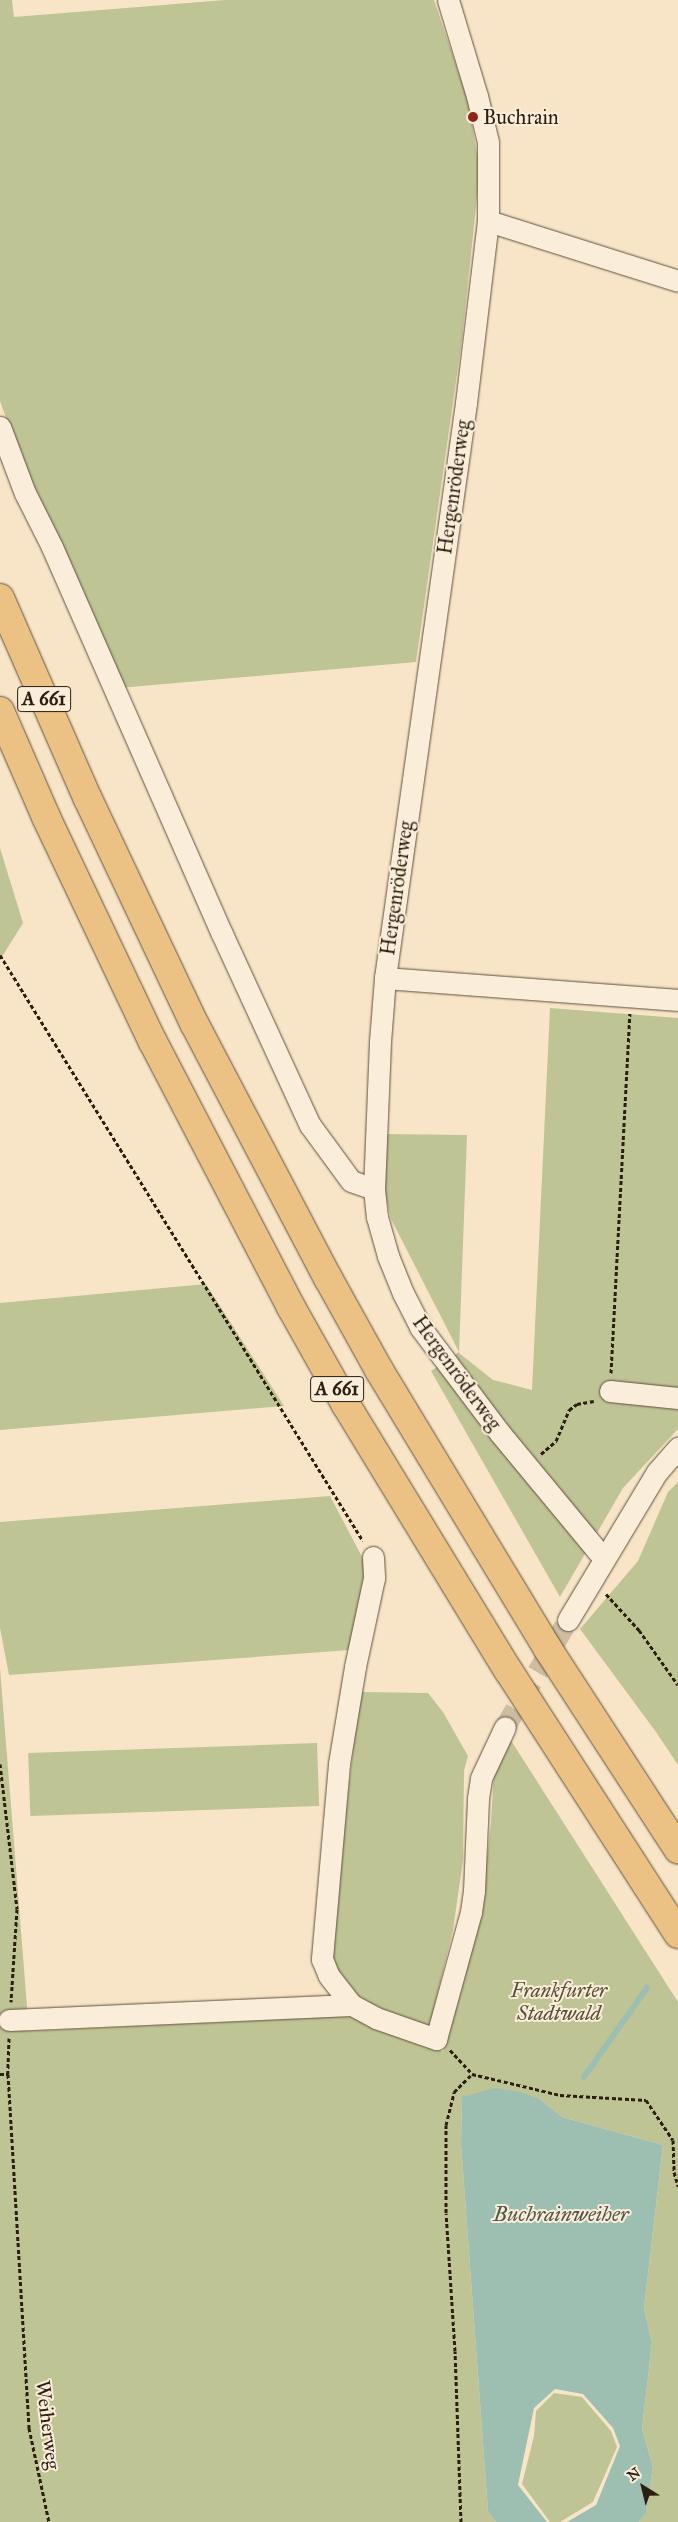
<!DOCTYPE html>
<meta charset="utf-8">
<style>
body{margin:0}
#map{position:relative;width:678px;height:2522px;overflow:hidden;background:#f8e5c7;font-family:"IM FELL Great Primer",serif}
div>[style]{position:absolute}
.green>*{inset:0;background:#bfc494;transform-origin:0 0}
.water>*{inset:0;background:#9dbfb2}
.stream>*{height:5.5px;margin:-2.75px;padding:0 2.75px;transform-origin:2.75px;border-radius:2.75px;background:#9dbfb2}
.minor-tunnel>*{height:21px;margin-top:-10.5px;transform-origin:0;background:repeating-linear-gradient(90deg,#cfbda2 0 21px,transparent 0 32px)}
.path>*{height:3px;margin-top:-1.5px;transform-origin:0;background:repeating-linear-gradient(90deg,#2b1e0e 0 4px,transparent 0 6.5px)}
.roads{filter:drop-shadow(0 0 1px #5e503c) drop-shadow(0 0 1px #5e503c)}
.minor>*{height:21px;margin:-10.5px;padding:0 10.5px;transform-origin:10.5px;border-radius:10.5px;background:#faeedb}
.highway>*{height:28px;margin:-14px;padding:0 14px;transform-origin:14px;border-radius:14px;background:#ecc284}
.dots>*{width:14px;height:14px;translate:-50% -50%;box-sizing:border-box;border:2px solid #faeedb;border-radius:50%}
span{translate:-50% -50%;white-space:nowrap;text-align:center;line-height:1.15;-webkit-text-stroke:4px #faeedb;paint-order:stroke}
.shield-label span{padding:1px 4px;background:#faeedb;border:1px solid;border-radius:4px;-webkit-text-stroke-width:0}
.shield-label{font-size:19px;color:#2b1e0e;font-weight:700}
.poi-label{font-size:20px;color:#2b1e0e}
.left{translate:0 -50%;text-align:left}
.street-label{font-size:20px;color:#2b1e0e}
.park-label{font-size:20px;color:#575036;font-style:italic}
.water-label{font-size:21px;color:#535647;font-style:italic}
.north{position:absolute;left:618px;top:2462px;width:50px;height:50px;-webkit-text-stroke:4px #faeedb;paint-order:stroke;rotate:324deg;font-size:14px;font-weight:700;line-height:20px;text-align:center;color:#2b1e0e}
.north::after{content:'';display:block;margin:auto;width:18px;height:22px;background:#2b1e0e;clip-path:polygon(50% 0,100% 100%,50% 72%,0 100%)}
</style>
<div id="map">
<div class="green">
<i style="clip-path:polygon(0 0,12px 0,14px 17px,225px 0,434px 0,467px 97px,480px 169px,462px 339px,416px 662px,119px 688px,32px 491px,0 401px)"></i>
<i style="clip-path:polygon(0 848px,23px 923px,0 960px)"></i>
<i style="clip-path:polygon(550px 1008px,678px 1018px,678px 1429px,623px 1488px,560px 1597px,431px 1371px,459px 1352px,391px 1219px,381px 1174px,384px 1134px,467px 1135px,459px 1353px,493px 1380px,532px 1390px)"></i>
<i style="clip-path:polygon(206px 1284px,284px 1406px,0 1430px,0 1303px)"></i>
<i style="clip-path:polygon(678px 1482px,678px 1765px,656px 1732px,580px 1629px,638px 1561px,668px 1492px)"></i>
<i style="clip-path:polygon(330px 1496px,369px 1570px,350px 1650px,9px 1675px,0 1628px,0 1522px)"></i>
<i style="clip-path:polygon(0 1668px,29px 2031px,351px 2016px,434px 2045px,443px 2052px,480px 1920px,491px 1822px,494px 1771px,510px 1739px,678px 2002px,678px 2522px,639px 2522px,646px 2511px,653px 2467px,642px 2429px,652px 2343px,644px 2309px,663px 2145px,562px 2117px,540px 2099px,462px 2097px,461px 2144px,488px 2511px,496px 2522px,0 2522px)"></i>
<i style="clip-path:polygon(360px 1692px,428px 1693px,443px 1712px,468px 1756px,464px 1771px,463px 1860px,453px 1930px,429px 2029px,355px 1999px,328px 1961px)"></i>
<i style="left:317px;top:1743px;width:63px;height:289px;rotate:88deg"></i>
<i style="clip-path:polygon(554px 2393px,582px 2397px,611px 2431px,617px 2447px,593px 2502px,560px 2522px,550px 2522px,522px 2484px,534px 2436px,536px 2411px)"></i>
</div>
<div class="water">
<i style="clip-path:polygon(495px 2088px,520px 2092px,540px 2099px,562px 2117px,663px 2145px,644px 2309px,652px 2343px,642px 2429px,653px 2467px,646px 2512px,639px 2522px,567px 2522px,596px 2505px,620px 2446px,613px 2428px,583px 2394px,555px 2389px,534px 2408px,518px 2485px,547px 2522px,496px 2522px,488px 2511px,461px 2144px,462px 2097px)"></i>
</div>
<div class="stream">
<i style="left:584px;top:2077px;width:109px;rotate:-54.7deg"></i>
</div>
<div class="minor-tunnel">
<i style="left:505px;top:1727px;width:124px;rotate:-59.5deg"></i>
</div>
<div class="path">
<i style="left:0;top:955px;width:689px;rotate:58.22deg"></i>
<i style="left:611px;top:1373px;width:360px;rotate:-87deg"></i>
<i style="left:541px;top:1454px;width:20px;rotate:-41deg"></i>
<i style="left:556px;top:1441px;width:34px;rotate:-67deg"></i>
<i style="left:569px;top:1410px;width:10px;rotate:-37deg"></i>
<i style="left:577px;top:1404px;width:17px;rotate:-10deg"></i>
<i style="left:606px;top:1594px;width:49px;rotate:47.5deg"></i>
<i style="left:639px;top:1630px;width:67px;rotate:54.7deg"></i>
<i style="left:0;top:1764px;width:146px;rotate:83.3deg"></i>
<i style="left:17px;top:1909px;width:93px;rotate:93.7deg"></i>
<i style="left:9px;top:2038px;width:36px;rotate:92deg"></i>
<i style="left:8px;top:2074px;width:355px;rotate:86.6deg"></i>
<i style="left:29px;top:2428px;width:96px;rotate:78deg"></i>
<i style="left:450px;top:2050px;width:33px;rotate:47deg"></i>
<i style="left:472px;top:2074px;width:90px;rotate:13.4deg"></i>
<i style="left:560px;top:2095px;width:86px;rotate:3.3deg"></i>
<i style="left:646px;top:2100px;width:48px;rotate:56deg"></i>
<i style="left:673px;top:2140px;width:32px;rotate:88deg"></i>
<i style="left:674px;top:2172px;width:15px;rotate:74deg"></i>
<i style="left:0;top:2074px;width:8px"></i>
<i style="left:461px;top:2522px;width:171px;rotate:-92deg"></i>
<i style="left:455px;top:2351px;width:138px;rotate:-93.7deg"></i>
<i style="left:446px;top:2213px;width:88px;rotate:-90deg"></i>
<i style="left:446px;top:2125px;width:34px;rotate:-76deg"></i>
<i style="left:454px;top:2092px;width:25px;rotate:-45deg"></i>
</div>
<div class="roads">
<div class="minor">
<i style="left:448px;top:0;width:100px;rotate:73.2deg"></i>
<i style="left:477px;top:96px;width:47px;rotate:76.6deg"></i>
<i style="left:488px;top:142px;width:79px;rotate:90deg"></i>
<i style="left:488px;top:221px;width:183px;rotate:96.9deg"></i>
<i style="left:466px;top:403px;width:581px;rotate:98.02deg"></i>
<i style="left:385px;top:978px;width:63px;rotate:94.5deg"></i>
<i style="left:380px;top:1041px;width:148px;rotate:92.3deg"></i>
<i style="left:374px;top:1189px;width:28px;rotate:84deg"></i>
<i style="left:377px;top:1217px;width:41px;rotate:74.2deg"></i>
<i style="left:388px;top:1256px;width:40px;rotate:68deg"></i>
<i style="left:403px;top:1293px;width:38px;rotate:63deg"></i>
<i style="left:420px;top:1327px;width:131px;rotate:53deg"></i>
<i style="left:499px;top:1432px;width:165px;rotate:50.4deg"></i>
<i style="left:488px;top:221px;width:199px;rotate:17.5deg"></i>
<i style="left:0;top:427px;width:71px;rotate:69.3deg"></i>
<i style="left:25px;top:493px;width:60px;rotate:63.4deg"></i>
<i style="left:52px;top:547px;width:423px;rotate:66.3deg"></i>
<i style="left:222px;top:934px;width:210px;rotate:65.3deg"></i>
<i style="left:310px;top:1125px;width:69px;rotate:53.8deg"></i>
<i style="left:351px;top:1181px;width:24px;rotate:19deg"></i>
<i style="left:385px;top:978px;width:294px;rotate:4.3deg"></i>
<i style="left:610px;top:1391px;width:68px;rotate:5.9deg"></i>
<i style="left:373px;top:1557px;width:21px;rotate:87deg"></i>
<i style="left:374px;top:1578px;width:91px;rotate:102.1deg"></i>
<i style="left:355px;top:1667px;width:98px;rotate:99.4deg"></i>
<i style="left:339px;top:1764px;width:196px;rotate:95deg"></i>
<i style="left:322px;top:1959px;width:18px;rotate:68deg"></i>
<i style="left:329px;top:1976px;width:37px;rotate:52deg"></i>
<i style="left:352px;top:2005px;width:27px;rotate:28deg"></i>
<i style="left:376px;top:2018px;width:64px;rotate:19.3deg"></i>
<i style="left:436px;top:2039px;width:132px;rotate:-74.6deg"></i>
<i style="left:471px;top:1912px;width:21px;rotate:-82deg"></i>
<i style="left:474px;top:1891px;width:93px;rotate:-87.5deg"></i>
<i style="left:478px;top:1798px;width:20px;rotate:-81deg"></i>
<i style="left:481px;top:1778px;width:56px;rotate:-64.8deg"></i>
<i style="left:568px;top:1620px;width:173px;rotate:-59deg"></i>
<i style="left:657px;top:1472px;width:32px;rotate:-49deg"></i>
<i style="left:9px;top:2020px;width:343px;rotate:-2.5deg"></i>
</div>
<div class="highway">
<i style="left:0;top:598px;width:219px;rotate:66.4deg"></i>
<i style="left:88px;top:799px;width:250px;rotate:64.7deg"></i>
<i style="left:195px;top:1025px;width:286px;rotate:62.3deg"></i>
<i style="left:328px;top:1278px;width:105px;rotate:61deg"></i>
<i style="left:379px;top:1370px;width:326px;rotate:58.8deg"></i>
<i style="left:548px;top:1649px;width:239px;rotate:57deg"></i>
<i style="left:0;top:711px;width:116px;rotate:66.5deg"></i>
<i style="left:46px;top:817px;width:249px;rotate:64.6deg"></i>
<i style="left:153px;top:1042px;width:299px;rotate:62.5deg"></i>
<i style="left:291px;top:1307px;width:112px;rotate:60.7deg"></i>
<i style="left:346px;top:1405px;width:311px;rotate:58.6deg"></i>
<i style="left:508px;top:1670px;width:314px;rotate:57.2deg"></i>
</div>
</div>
<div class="dots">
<i style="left:473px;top:117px;background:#8f2418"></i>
</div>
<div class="shield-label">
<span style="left:44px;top:699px">A 661</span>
<span style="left:337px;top:1389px">A 661</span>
</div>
<div class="poi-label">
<span class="left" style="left:483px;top:117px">Buchrain</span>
</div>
<div class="street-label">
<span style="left:454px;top:487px;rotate:-82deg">Hergenröderweg</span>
<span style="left:397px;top:888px;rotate:-82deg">Hergenröderweg</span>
<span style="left:457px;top:1373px;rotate:54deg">Hergenröderweg</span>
<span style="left:48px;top:2425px;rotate:83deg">Weiherweg</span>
</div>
<div class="park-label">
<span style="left:559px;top:2002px">Frankfurter<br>Stadtwald</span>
</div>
<div class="water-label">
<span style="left:561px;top:2214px">Buchrainweiher</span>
</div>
<div class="north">N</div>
</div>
